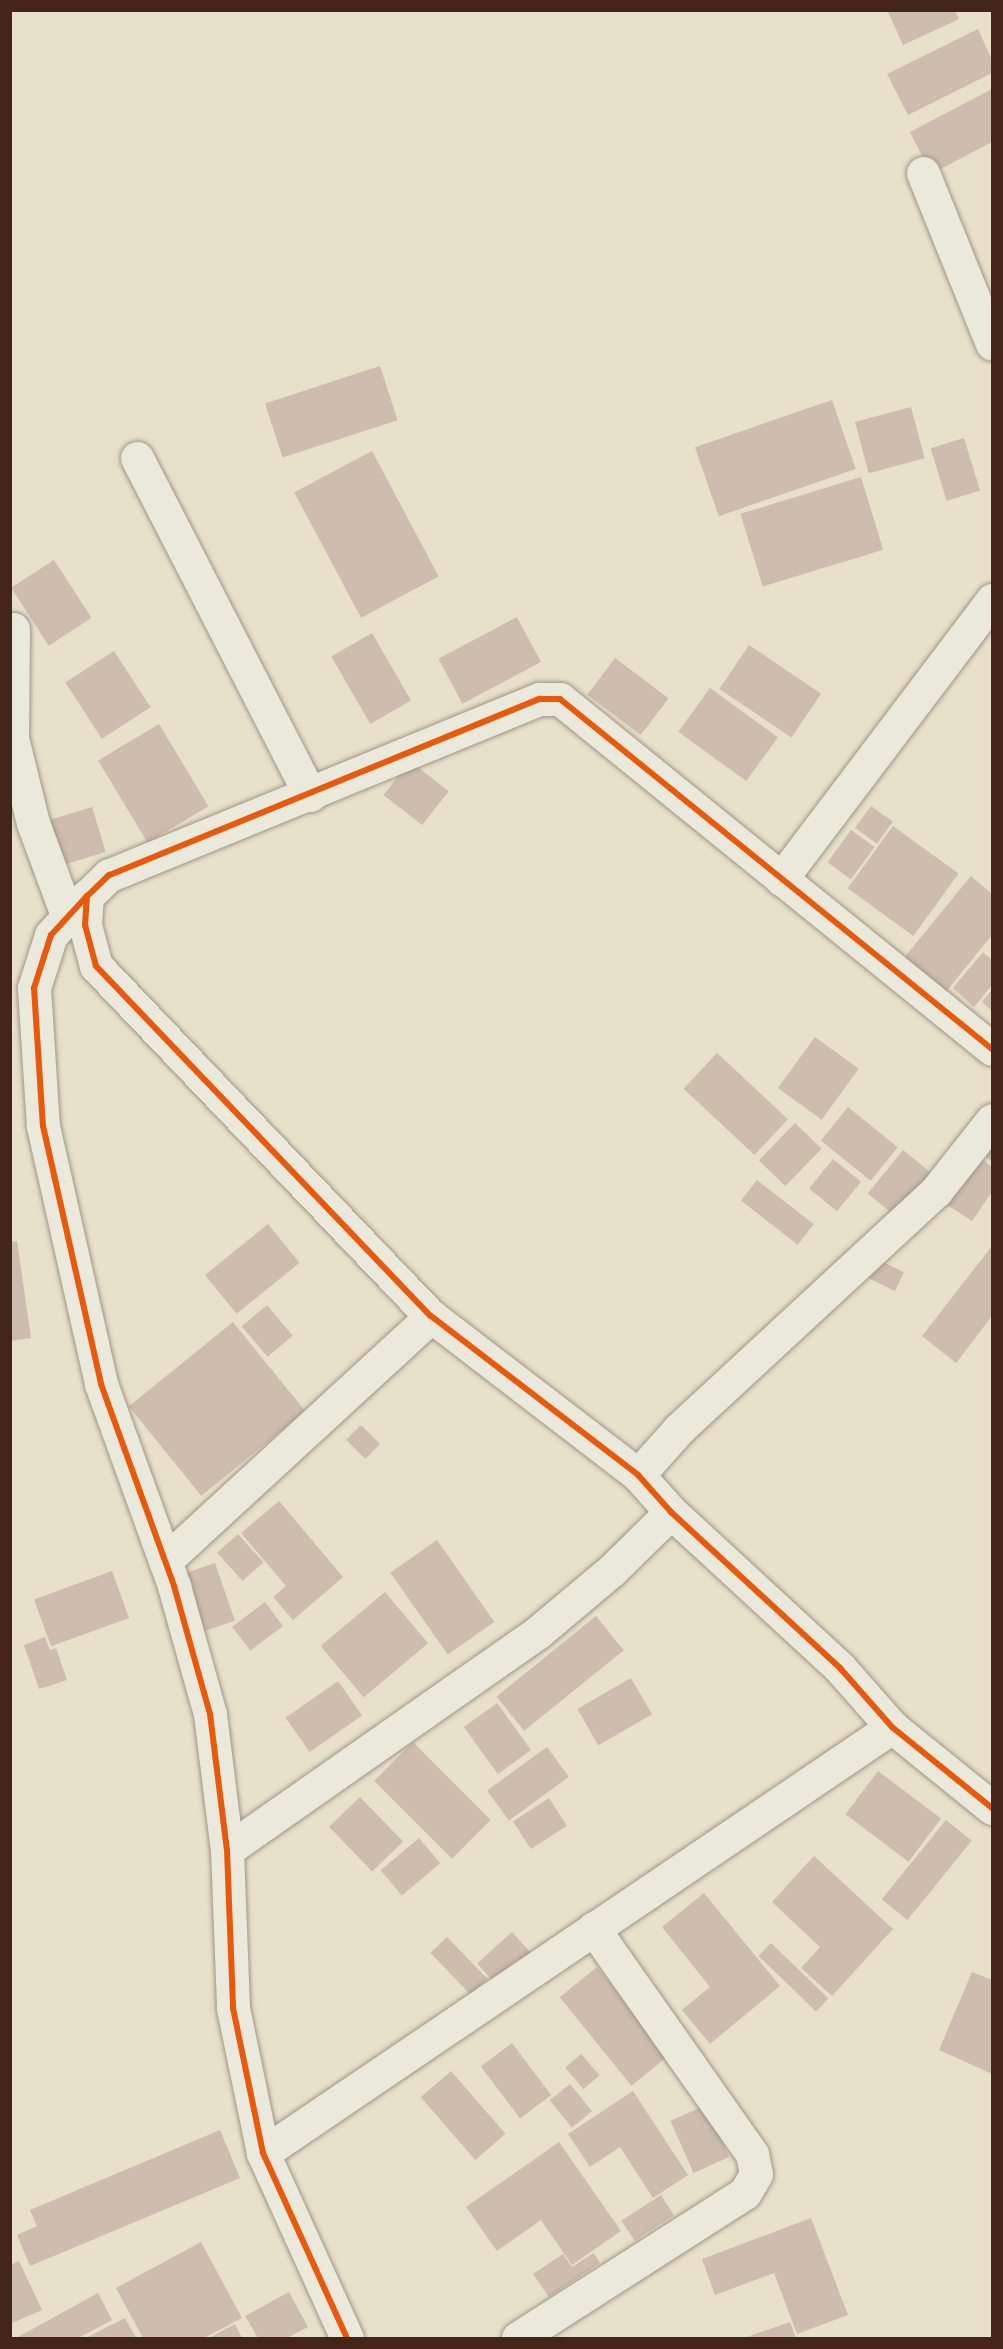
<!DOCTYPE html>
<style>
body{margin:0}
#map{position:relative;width:1003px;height:2349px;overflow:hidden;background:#e8e0c8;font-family:"EB Garamond",serif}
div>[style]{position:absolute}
.building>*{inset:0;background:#cebcae;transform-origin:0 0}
.roads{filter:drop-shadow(0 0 2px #9e9587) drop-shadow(0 0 2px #9e9587)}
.minor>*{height:33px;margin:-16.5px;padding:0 16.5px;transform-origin:16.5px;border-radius:16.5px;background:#ebe8dc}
.cycleway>*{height:6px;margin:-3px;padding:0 3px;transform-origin:3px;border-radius:3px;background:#e8590c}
span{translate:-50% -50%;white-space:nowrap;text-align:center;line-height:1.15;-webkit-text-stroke:6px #f8efd3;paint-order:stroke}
.frame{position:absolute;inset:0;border:12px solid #432519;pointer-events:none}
</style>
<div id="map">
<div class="building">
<i style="clip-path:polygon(887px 10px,955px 10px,959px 19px,903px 45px)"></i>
<i style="clip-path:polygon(978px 29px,992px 60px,992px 73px,908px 115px,887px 74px)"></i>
<i style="clip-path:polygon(992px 89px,992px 142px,931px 174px,910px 132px)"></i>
<i style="left:380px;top:366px;width:57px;height:121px;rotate:72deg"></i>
<i style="left:832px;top:400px;width:73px;height:145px;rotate:71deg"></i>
<i style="left:911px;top:407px;width:53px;height:58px;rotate:75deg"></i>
<i style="left:964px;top:438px;width:55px;height:35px;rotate:73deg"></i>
<i style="left:372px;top:451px;width:142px;height:88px;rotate:62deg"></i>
<i style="left:861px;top:477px;width:76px;height:126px;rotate:73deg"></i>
<i style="left:54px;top:560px;width:69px;height:51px;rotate:57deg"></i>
<i style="left:517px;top:617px;width:51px;height:89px;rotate:62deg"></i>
<i style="left:372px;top:633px;width:78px;height:47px;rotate:60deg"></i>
<i style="left:749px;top:645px;width:87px;height:53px;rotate:34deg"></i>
<i style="left:114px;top:651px;width:67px;height:58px;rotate:57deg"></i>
<i style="left:615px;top:658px;width:67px;height:46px;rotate:37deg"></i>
<i style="left:710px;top:688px;width:84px;height:54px;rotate:36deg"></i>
<i style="left:159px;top:724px;width:96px;height:71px;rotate:59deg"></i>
<i style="left:410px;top:761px;width:49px;height:43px;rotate:38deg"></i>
<i style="left:871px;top:806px;width:27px;height:27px;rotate:36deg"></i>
<i style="left:92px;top:807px;width:47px;height:48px;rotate:73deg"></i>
<i style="left:893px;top:826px;width:81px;height:77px;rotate:36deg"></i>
<i style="left:851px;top:830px;width:29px;height:40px;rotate:36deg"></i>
<i style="clip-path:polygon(971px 876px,992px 894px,992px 935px,945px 993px,903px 959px)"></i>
<i style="clip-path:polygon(983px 952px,992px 960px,992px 985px,974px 1007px,953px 988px)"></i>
<i style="clip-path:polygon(992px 990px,992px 1011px,982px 1002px)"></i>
<i style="left:815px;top:1037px;width:54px;height:63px;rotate:36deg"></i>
<i style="left:717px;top:1053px;width:97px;height:49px;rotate:43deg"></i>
<i style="left:848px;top:1107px;width:64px;height:43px;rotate:39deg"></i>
<i style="left:795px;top:1123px;width:37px;height:52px;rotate:44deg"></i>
<i style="clip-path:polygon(992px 1144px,992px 1162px,984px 1155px)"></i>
<i style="left:903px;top:1150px;width:40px;height:56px;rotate:39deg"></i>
<i style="clip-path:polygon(973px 1153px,992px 1167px,992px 1192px,972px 1221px,940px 1200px)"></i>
<i style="left:833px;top:1159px;width:36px;height:38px;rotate:39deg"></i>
<i style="left:757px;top:1180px;width:72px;height:26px;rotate:38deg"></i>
<i style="left:268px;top:1224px;width:50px;height:81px;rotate:51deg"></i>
<i style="clip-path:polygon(17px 1241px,31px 1338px,10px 1341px,10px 1242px)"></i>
<i style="clip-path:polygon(992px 1246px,992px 1316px,956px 1363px,922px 1336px)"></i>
<i style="left:877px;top:1259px;width:30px;height:21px;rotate:26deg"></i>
<i style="left:267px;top:1305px;width:40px;height:33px;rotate:50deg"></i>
<i style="left:233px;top:1322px;width:115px;height:134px;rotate:51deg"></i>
<i style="left:361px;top:1425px;width:27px;height:21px;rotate:45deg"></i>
<i style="clip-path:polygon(279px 1501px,343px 1577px,293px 1620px,273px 1597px,286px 1586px,241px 1533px)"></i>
<i style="left:238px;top:1534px;width:38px;height:28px;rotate:48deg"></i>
<i style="left:437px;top:1540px;width:100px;height:57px;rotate:55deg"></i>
<i style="left:215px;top:1563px;width:61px;height:37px;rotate:71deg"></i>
<i style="left:112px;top:1571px;width:50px;height:83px;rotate:70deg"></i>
<i style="left:385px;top:1592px;width:67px;height:84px;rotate:50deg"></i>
<i style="left:265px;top:1602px;width:30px;height:41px;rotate:53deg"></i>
<i style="left:596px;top:1616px;width:44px;height:128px;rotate:51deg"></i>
<i style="clip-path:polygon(45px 1637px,50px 1650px,56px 1648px,67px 1680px,39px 1689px,24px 1645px)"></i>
<i style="left:631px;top:1678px;width:42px;height:62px;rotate:60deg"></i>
<i style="left:338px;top:1681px;width:42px;height:64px;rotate:55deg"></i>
<i style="left:497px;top:1703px;width:58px;height:41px;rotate:54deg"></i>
<i style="left:413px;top:1742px;width:110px;height:55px;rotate:45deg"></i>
<i style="left:547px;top:1747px;width:37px;height:74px;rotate:54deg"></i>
<i style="left:878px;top:1771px;width:79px;height:54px;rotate:37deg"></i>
<i style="left:360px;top:1797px;width:62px;height:43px;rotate:46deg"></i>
<i style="left:549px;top:1798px;width:33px;height:43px;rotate:57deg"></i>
<i style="left:946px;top:1820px;width:33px;height:102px;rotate:39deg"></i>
<i style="left:419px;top:1838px;width:33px;height:50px;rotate:50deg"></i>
<i style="clip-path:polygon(814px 1856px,893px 1929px,832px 1996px,801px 1968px,820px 1947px,772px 1902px)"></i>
<i style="clip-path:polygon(704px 1893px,780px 1986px,710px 2044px,682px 2010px,710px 1987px,662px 1927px)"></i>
<i style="left:512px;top:1932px;width:30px;height:47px;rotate:48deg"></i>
<i style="left:447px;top:1937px;width:58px;height:23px;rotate:46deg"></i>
<i style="left:771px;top:1943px;width:80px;height:18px;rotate:44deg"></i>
<i style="left:597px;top:1967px;width:114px;height:48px;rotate:51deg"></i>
<i style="clip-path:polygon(972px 1972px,992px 1980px,992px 2074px,939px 2050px)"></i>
<i style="left:512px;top:2043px;width:65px;height:39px;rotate:53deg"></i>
<i style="left:581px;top:2054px;width:28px;height:21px;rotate:49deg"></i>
<i style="left:451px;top:2071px;width:83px;height:40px;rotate:49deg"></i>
<i style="left:570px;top:2084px;width:35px;height:26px;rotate:51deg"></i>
<i style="clip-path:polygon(633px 2091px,688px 2175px,653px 2198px,620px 2147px,590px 2167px,568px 2134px)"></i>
<i style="left:706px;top:2105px;width:57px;height:39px;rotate:66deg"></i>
<i style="clip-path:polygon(220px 2130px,240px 2178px,30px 2266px,17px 2235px,37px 2226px,30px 2210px)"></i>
<i style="clip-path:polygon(559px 2142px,621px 2231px,572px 2265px,541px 2220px,497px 2251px,466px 2207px)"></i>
<i style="left:661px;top:2195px;width:24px;height:47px;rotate:57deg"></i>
<i style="clip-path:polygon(811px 2218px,848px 2315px,797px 2334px,774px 2273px,715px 2295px,702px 2259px)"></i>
<i style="clip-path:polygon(201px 2242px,242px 2318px,204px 2338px,143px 2338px,116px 2288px)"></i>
<i style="clip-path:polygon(594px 2253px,600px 2263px,549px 2297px,533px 2274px,563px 2254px,572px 2267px)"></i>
<i style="clip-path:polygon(19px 2261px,42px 2310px,10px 2324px,10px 2265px)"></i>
<i style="clip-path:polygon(289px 2292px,308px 2327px,287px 2338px,258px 2338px,245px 2316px)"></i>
<i style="clip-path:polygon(98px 2293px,112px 2320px,78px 2338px,16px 2338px)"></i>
<i style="clip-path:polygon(125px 2318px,136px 2338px,86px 2338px)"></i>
<i style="clip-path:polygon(790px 2322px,796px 2338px,744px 2338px)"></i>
<i style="clip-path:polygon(235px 2324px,242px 2338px,209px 2338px)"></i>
</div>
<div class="roads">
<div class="minor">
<i style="left:923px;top:173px;width:184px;rotate:68deg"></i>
<i style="left:137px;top:458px;width:379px;rotate:62.8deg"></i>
<i style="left:13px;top:629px;width:109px;rotate:90.5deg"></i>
<i style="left:12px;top:738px;width:88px;rotate:76.1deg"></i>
<i style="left:33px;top:823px;width:98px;rotate:69.7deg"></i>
<i style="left:781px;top:879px;width:350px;rotate:-52.9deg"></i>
<i style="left:87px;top:896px;width:53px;rotate:132.7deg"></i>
<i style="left:51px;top:935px;width:56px;rotate:107.8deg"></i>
<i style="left:34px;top:988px;width:138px;rotate:86.3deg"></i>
<i style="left:43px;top:1126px;width:264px;rotate:77.3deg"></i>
<i style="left:101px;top:1384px;width:215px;rotate:70.1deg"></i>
<i style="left:174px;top:1586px;width:133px;rotate:74.3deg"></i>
<i style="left:210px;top:1714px;width:137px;rotate:82.9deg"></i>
<i style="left:227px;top:1850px;width:158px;rotate:87.8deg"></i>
<i style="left:233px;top:2008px;width:148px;rotate:78.3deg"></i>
<i style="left:263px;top:2153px;width:203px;rotate:65.6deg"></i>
<i style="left:992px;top:1049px;width:556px;rotate:-140.99deg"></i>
<i style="left:560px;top:699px;width:21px;rotate:180deg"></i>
<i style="left:539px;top:699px;width:465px;rotate:157.7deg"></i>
<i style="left:109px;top:875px;width:30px;rotate:136deg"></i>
<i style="left:87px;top:896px;width:29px;rotate:94deg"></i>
<i style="left:85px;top:925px;width:42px;rotate:75deg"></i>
<i style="left:96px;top:966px;width:484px;rotate:46.3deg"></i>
<i style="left:431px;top:1316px;width:261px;rotate:37.5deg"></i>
<i style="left:638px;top:1475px;width:50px;rotate:48.3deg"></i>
<i style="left:671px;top:1512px;width:230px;rotate:42.7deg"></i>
<i style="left:840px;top:1668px;width:79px;rotate:48.6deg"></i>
<i style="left:892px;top:1727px;width:129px;rotate:39deg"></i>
<i style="left:638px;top:1475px;width:62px;rotate:-48.3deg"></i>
<i style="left:679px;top:1429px;width:350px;rotate:-42.8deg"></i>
<i style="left:936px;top:1191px;width:90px;rotate:-51.7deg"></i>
<i style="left:165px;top:1561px;width:362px;rotate:-42.6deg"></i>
<i style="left:227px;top:1850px;width:378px;rotate:-35deg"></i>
<i style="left:537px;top:1633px;width:97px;rotate:-40deg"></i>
<i style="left:611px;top:1571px;width:84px;rotate:-44.5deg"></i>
<i style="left:263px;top:2153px;width:760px;rotate:-34.11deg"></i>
<i style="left:518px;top:2338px;width:269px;rotate:-32.6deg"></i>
<i style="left:745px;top:2193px;width:22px;rotate:-60deg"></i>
<i style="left:756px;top:2174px;width:20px;rotate:-101deg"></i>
<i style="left:752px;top:2154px;width:276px;rotate:-125.1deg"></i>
</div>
</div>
<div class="cycleway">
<i style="left:87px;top:896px;width:53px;rotate:132.7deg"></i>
<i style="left:51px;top:935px;width:56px;rotate:107.8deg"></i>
<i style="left:34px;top:988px;width:138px;rotate:86.3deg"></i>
<i style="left:43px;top:1126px;width:264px;rotate:77.3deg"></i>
<i style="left:101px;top:1384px;width:215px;rotate:70.1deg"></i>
<i style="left:174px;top:1586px;width:133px;rotate:74.3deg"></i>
<i style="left:210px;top:1714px;width:137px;rotate:82.9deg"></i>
<i style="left:227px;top:1850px;width:158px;rotate:87.8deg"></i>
<i style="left:233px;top:2008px;width:148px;rotate:78.3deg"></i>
<i style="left:263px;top:2153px;width:203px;rotate:65.6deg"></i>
<i style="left:992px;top:1049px;width:556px;rotate:-140.99deg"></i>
<i style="left:560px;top:699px;width:21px;rotate:180deg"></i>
<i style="left:539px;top:699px;width:465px;rotate:157.7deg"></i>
<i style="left:109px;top:875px;width:30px;rotate:136deg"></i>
<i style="left:87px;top:896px;width:29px;rotate:94deg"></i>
<i style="left:85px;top:925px;width:42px;rotate:75deg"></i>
<i style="left:96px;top:966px;width:484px;rotate:46.3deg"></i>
<i style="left:431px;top:1316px;width:261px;rotate:37.5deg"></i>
<i style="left:638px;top:1475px;width:50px;rotate:48.3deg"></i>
<i style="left:671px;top:1512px;width:230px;rotate:42.7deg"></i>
<i style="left:840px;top:1668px;width:79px;rotate:48.6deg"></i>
<i style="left:892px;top:1727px;width:129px;rotate:39deg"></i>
</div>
<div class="frame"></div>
</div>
